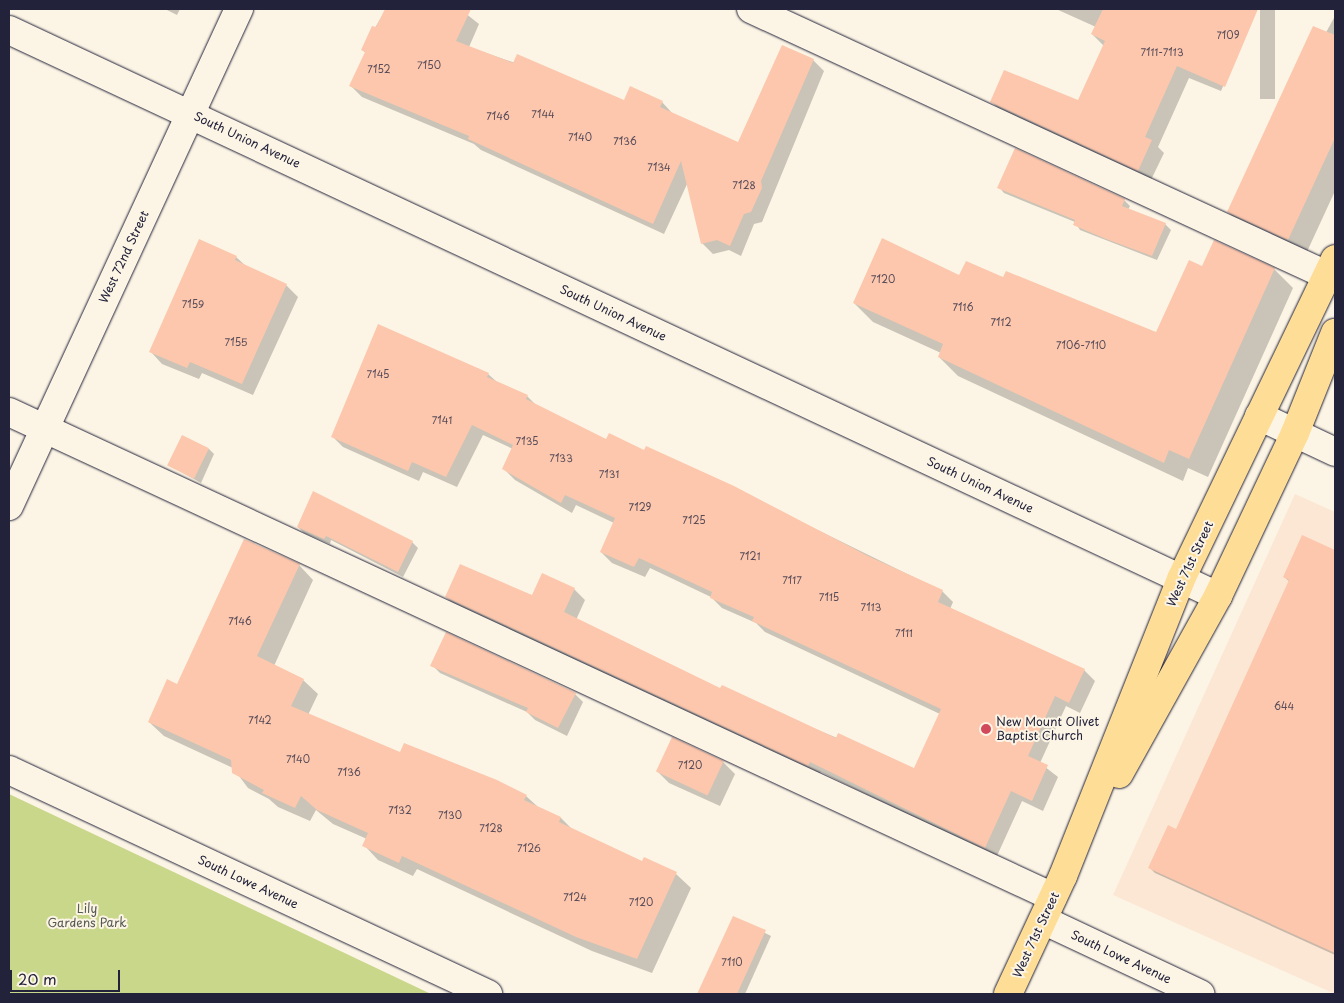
<!DOCTYPE html>
<style>
body{margin:0}
#map{position:relative;width:1344px;height:1003px;overflow:hidden;background:#fcf5e5;font-family:"Playpen Sans",sans-serif}
div>[style]{position:absolute}
.built>*{inset:0;background:#fce7d4}
.green>*{inset:0;background:#c9d78b}
.shadow>*{inset:0;background:#0003;transform-origin:0 0}
.building>*{inset:0;background:#fcc7ad;transform-origin:0 0}
.roads{filter:drop-shadow(0 0 1px #22223b) drop-shadow(0 0 1px #22223b)}
.minor>*{height:28px;margin:-14px;padding:0 14px;transform-origin:14px;border-radius:14px;background:#fcf5e5}
.major>*{height:28px;margin:-14px;padding:0 14px;transform-origin:14px;border-radius:14px;background:#fedd96}
.dots>*{width:14px;height:14px;translate:-50% -50%;box-sizing:border-box;border:2px solid #fcf5e5;border-radius:50%}
span{translate:-50% -50%;white-space:nowrap;text-align:center;line-height:1.15;-webkit-text-stroke:4px #fcf5e5;paint-order:stroke}
.number-label{font-size:10px;color:#584b58}
.number-label span{-webkit-text-stroke-width:0}
.street-label{font-size:12px;color:#22223b}
.poi-label{font-size:12px;color:#22223b}
.left{translate:0 -50%;text-align:left}
.park-label{font-size:12px;color:#545853}
.frame{position:absolute;inset:0;border:10px solid #22223b;pointer-events:none}
.scale{position:absolute;left:10px;top:970px;width:110px;height:22px;box-sizing:border-box;border:2px solid #22223b;border-top:0;padding-left:6px;font-size:15px;line-height:18px;white-space:nowrap;color:#22223b;-webkit-text-stroke:4px #fcf5e5;paint-order:stroke}
</style>
<div id="map">
<div class="built">
<i style="clip-path:polygon(1295px 494px,1335px 512px,1335px 994px,1113px 895px)"></i>
</div>
<div class="green">
<i style="clip-path:polygon(9px 794px,431px 994px,432px 994px,9px 994px)"></i>
</div>
<div class="shadow">
<i style="clip-path:polygon(165px 9px,180px 9px,177px 15px)"></i>
<i style="clip-path:polygon(386px 9px,460px 9px,479px 24px,469px 47px,625px 101px,662px 102px,673px 114px,739px 144px,813px 60px,824px 71px,762px 222px,754px 224px,741px 256px,729px 250px,713px 254px,702px 243px,688px 182px,664px 234px,481px 150px,474px 144px,362px 97px,351px 86px,366px 53px,362px 50px)"></i>
<i style="clip-path:polygon(1056px 9px,1257px 9px,1221px 91px,1189px 78px,1158px 147px,1164px 153px,1150px 182px,1003px 113px,991px 101px,1078px 102px,1104px 46px,1092px 34px,1096px 27px)"></i>
<i style="left:1260px;top:9px;width:15px;height:90px"></i>
<i style="clip-path:polygon(1335px 16px,1335px 191px,1305px 256px,1245px 229px,1228px 212px)"></i>
<i style="clip-path:polygon(999px 187px,1124px 200px,1130px 206px,1128px 210px,1165px 224px,1171px 230px,1157px 260px,1080px 230px,1075px 222px,1004px 193px)"></i>
<i style="clip-path:polygon(236px 257px,247px 267px,286px 285px,298px 297px,253px 395px,202px 373px,199px 379px,162px 364px,151px 352px)"></i>
<i style="clip-path:polygon(1203px 267px,1274px 269px,1293px 288px,1208px 477px,1188px 468px,1183px 481px,958px 376px,939px 357px,941px 353px,873px 322px,854px 303px,960px 277px,1004px 279px,1157px 334px)"></i>
<i style="clip-path:polygon(488px 374px,497px 382px,527px 396px,536px 405px,607px 440px,679px 462px,942px 591px,953px 602px,950px 609px,1084px 670px,1095px 681px,1080px 713px,1066px 706px,1040px 763px,1058px 777px,1043px 811px,1022px 801px,996px 858px,821px 772px,819px 776px,457px 608px,446px 597px,532px 597px,543px 574px,574px 589px,585px 600px,576px 620px,721px 690px,915px 770px,940px 714px,765px 632px,756px 623px,722px 608px,711px 597px,650px 568px,645px 577px,612px 563px,601px 552px,614px 523px,576px 505px,572px 513px,515px 480px,504px 469px,513px 449px,483px 435px,457px 487px,423px 472px,419px 481px,343px 447px,332px 436px)"></i>
<i style="clip-path:polygon(209px 449px,214px 454px,201px 483px,169px 465px)"></i>
<i style="clip-path:polygon(298px 527px,412px 542px,418px 548px,403px 577px,331px 540px,330px 544px,304px 533px)"></i>
<i style="clip-path:polygon(1302px 537px,1335px 552px,1335px 955px,1155px 873px,1150px 868px,1177px 830px,1290px 582px,1284px 577px)"></i>
<i style="clip-path:polygon(299px 565px,313px 580px,274px 666px,303px 680px,318px 694px,308px 715px,401px 753px,526px 796px,538px 807px,561px 818px,573px 830px,642px 863px,676px 874px,691px 888px,652px 973px,592px 951px,417px 869px,413px 876px,378px 860px,364px 845px,367px 839px,333px 824px,316px 810px,310px 821px,278px 807px,269px 799px,248px 788px,233px 768px,164px 736px,149px 722px,178px 685px)"></i>
<i style="clip-path:polygon(432px 665px,575px 694px,583px 702px,567px 736px,535px 720px,527px 712px,440px 673px)"></i>
<i style="clip-path:polygon(723px 762px,735px 774px,720px 806px,669px 783px,657px 771px)"></i>
<i style="clip-path:polygon(734px 917px,771px 936px,745px 994px,699px 994px)"></i>
</div>
<div class="building">
<i style="clip-path:polygon(385px 9px,471px 9px,456px 41px,513px 63px,517px 54px,624px 100px,630px 86px,663px 101px,660px 107px,738px 142px,782px 45px,814px 59px,761px 181px,762px 188px,751px 212px,744px 214px,730px 246px,717px 240px,701px 244px,681px 161px,653px 224px,468px 139px,469px 136px,349px 86px,365px 52px,361px 50px,372px 26px,376px 27px)"></i>
<i style="clip-path:polygon(1103px 9px,1258px 9px,1225px 87px,1177px 66px,1145px 137px,1152px 140px,1138px 171px,990px 102px,1004px 70px,1078px 100px,1105px 41px,1091px 34px)"></i>
<i style="clip-path:polygon(1313px 26px,1335px 35px,1335px 138px,1288px 240px,1227px 212px)"></i>
<i style="clip-path:polygon(1015px 148px,1125px 199px,1122px 206px,1166px 223px,1152px 256px,1106px 239px,1073px 225px,1075px 220px,997px 188px)"></i>
<i style="clip-path:polygon(882px 238px,959px 275px,966px 261px,1003px 277px,1006px 271px,1156px 332px,1189px 260px,1202px 266px,1214px 240px,1275px 268px,1189px 459px,1169px 450px,1164px 463px,938px 357px,943px 344px,853px 303px)"></i>
<i style="clip-path:polygon(199px 239px,237px 256px,235px 260px,287px 284px,242px 384px,190px 362px,187px 368px,149px 352px)"></i>
<i style="clip-path:polygon(378px 324px,489px 373px,487px 377px,528px 395px,526px 399px,606px 439px,609px 433px,644px 450px,646px 446px,734px 486px,868px 556px,943px 590px,938px 602px,1085px 669px,1069px 703px,1055px 696px,1028px 756px,1048px 765px,1032px 801px,1011px 791px,985px 848px,810px 762px,808px 766px,445px 597px,460px 564px,532px 595px,542px 573px,575px 588px,564px 612px,720px 688px,722px 685px,836px 738px,838px 733px,914px 768px,941px 709px,752px 621px,754px 617px,710px 598px,712px 592px,639px 558px,634px 567px,600px 552px,615px 518px,565px 495px,561px 503px,502px 469px,513px 445px,472px 425px,446px 477px,412px 462px,408px 471px,331px 437px)"></i>
<i style="left:182px;top:435px;width:30px;height:34px;rotate:26deg"></i>
<i style="clip-path:polygon(313px 491px,413px 541px,398px 572px,326px 536px,324px 539px,297px 527px)"></i>
<i style="clip-path:polygon(1302px 535px,1335px 550px,1335px 953px,1148px 868px,1168px 825px,1176px 829px,1289px 580px,1283px 577px)"></i>
<i style="clip-path:polygon(244px 539px,300px 564px,257px 656px,304px 679px,291px 706px,400px 752px,404px 743px,497px 780px,527px 795px,524px 800px,561px 817px,559px 822px,642px 861px,644px 857px,677px 872px,637px 959px,576px 937px,402px 856px,399px 863px,362px 846px,368px 833px,317px 810px,301px 796px,295px 808px,262px 793px,264px 790px,232px 773px,231px 760px,148px 722px,167px 679px,177px 684px)"></i>
<i style="clip-path:polygon(446px 632px,576px 693px,558px 728px,526px 712px,528px 708px,430px 666px)"></i>
<i style="left:672px;top:737px;width:57px;height:38px;rotate:25deg"></i>
<i style="clip-path:polygon(733px 916px,766px 930px,737px 994px,697px 994px)"></i>
</div>
<div class="roads">
<div class="minor">
<i style="left:751px;top:9px;width:643px;rotate:24.81deg"></i>
<i style="left:9px;top:30px;width:1335px;rotate:25.09deg"></i>
<i style="left:9px;top:412px;width:1151px;rotate:24.92deg"></i>
<i style="left:1259px;top:416px;width:84px;rotate:25.3deg"></i>
<i style="left:9px;top:506px;width:548px;rotate:-65.17deg"></i>
<i style="left:9px;top:770px;width:529px;rotate:25.06deg"></i>
<i style="left:1043px;top:920px;width:174px;rotate:25.2deg"></i>
</div>
<div class="major">
<i style="left:1119px;top:774px;width:204px;rotate:-60.9deg"></i>
<i style="left:1218px;top:596px;width:180px;rotate:-64.7deg"></i>
<i style="left:1295px;top:433px;width:108px;rotate:-68.2deg"></i>
<i style="left:1008px;top:994px;width:130px;rotate:-65deg"></i>
<i style="left:1063px;top:876px;width:320px;rotate:-68.3deg"></i>
<i style="left:1181px;top:579px;width:355px;rotate:-64.3deg"></i>
</div>
</div>
<div class="dots">
<i style="left:986px;top:729px;background:#d1495b"></i>
</div>
<div class="number-label">
<span style="left:1228px;top:35px">7109</span>
<span style="left:1162px;top:52px">7111-7113</span>
<span style="left:429px;top:65px">7150</span>
<span style="left:379px;top:69px">7152</span>
<span style="left:543px;top:114px">7144</span>
<span style="left:498px;top:116px">7146</span>
<span style="left:580px;top:137px">7140</span>
<span style="left:625px;top:141px">7136</span>
<span style="left:659px;top:167px">7134</span>
<span style="left:744px;top:185px">7128</span>
<span style="left:883px;top:279px">7120</span>
<span style="left:193px;top:304px">7159</span>
<span style="left:963px;top:307px">7116</span>
<span style="left:1001px;top:322px">7112</span>
<span style="left:236px;top:342px">7155</span>
<span style="left:1081px;top:345px">7106-7110</span>
<span style="left:378px;top:374px">7145</span>
<span style="left:442px;top:420px">7141</span>
<span style="left:527px;top:441px">7135</span>
<span style="left:561px;top:458px">7133</span>
<span style="left:609px;top:474px">7131</span>
<span style="left:640px;top:507px">7129</span>
<span style="left:694px;top:520px">7125</span>
<span style="left:750px;top:556px">7121</span>
<span style="left:792px;top:580px">7117</span>
<span style="left:829px;top:597px">7115</span>
<span style="left:871px;top:607px">7113</span>
<span style="left:240px;top:621px">7146</span>
<span style="left:904px;top:633px">7111</span>
<span style="left:1284px;top:706px">644</span>
<span style="left:260px;top:720px">7142</span>
<span style="left:298px;top:759px">7140</span>
<span style="left:690px;top:765px">7120</span>
<span style="left:349px;top:772px">7136</span>
<span style="left:400px;top:810px">7132</span>
<span style="left:450px;top:815px">7130</span>
<span style="left:491px;top:828px">7128</span>
<span style="left:529px;top:848px">7126</span>
<span style="left:575px;top:897px">7124</span>
<span style="left:641px;top:902px">7120</span>
<span style="left:732px;top:962px">7110</span>
</div>
<div class="street-label">
<span style="left:247px;top:140px;rotate:25deg">South Union Avenue</span>
<span style="left:124px;top:257px;rotate:-65deg">West 72nd Street</span>
<span style="left:613px;top:313px;rotate:25deg">South Union Avenue</span>
<span style="left:980px;top:485px;rotate:25deg">South Union Avenue</span>
<span style="left:1190px;top:564px;rotate:-65deg">West 71st Street</span>
<span style="left:248px;top:882px;rotate:25deg">South Lowe Avenue</span>
<span style="left:1036px;top:935px;rotate:-65deg">West 71st Street</span>
<span style="left:1121px;top:957px;rotate:25deg">South Lowe Avenue</span>
</div>
<div class="poi-label">
<span class="left" style="left:996px;top:729px">New Mount Olivet<br>Baptist Church</span>
</div>
<div class="park-label">
<span style="left:87px;top:916px">Lily<br>Gardens Park</span>
</div>
<div class="frame"></div>
<div class="scale">20 m</div>
</div>
